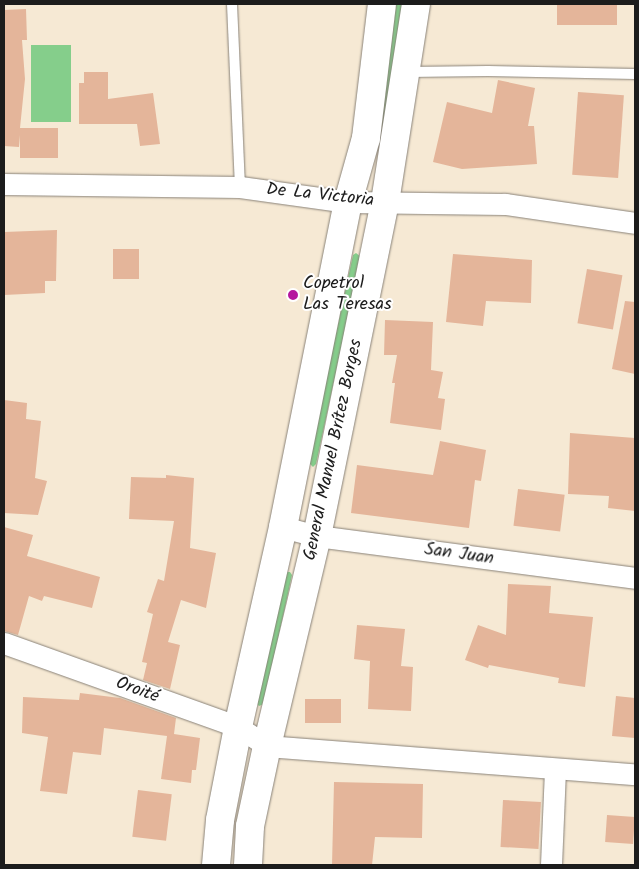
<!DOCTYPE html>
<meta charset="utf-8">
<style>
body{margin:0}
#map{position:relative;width:639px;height:869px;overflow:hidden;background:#f6e9d4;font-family:Kalam,sans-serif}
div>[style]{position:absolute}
.green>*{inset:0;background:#85ce8b;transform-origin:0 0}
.building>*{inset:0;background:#e4b59a;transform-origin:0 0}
.roads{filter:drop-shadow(0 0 1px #898278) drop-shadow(0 0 1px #898278)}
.lane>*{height:10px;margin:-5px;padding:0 5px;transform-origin:5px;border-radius:5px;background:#fff}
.street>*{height:21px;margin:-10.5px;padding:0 10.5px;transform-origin:10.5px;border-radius:10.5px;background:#fff}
.secondary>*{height:28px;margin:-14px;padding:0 14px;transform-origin:14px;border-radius:14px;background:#fff}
.dots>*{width:14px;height:14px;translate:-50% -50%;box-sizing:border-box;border:2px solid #fff;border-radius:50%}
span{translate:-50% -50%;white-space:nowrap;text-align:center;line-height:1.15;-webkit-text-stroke:4px #fff;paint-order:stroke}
.street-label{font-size:18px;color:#1c1c1c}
.poi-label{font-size:18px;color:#1c1c1c}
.left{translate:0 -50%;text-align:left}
.frame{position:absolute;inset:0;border:5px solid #1c1c1c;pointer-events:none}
</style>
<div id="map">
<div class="green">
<i style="clip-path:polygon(395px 4px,403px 4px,383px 146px,378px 144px)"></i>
<i style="left:31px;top:45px;width:40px;height:77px"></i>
<i style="clip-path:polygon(356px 253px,361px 257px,316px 464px,313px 467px,308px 462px,353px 255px)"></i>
<i style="clip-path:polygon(285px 572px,290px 572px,292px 575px,264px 704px,259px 706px,257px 704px)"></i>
</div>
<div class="building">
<i style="left:557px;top:4px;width:60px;height:21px"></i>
<i style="clip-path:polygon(26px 9px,27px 40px,22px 40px,25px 79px,20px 128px,58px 128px,58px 158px,20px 158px,20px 135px,19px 147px,4px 146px,4px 10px)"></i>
<i style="clip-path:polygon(84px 72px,108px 72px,108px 99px,153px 93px,160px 144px,140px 146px,137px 124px,79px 124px,79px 83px,84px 83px)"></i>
<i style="clip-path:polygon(498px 80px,535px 88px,528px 126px,534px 126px,537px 164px,462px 169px,433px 162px,447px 102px,492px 113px)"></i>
<i style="left:578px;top:92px;width:46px;height:83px;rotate:4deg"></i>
<i style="clip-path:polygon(57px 230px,56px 281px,45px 281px,45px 293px,4px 295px,4px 232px)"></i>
<i style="left:113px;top:249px;width:26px;height:30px"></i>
<i style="clip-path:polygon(453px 254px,532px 260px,531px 303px,486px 301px,483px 326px,446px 322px)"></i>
<i style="left:587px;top:269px;width:36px;height:55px;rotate:10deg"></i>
<i style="clip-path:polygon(625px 301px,635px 302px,635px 374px,612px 369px)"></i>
<i style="clip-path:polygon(385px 320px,433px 322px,431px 370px,443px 372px,438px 398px,445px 399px,441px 430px,390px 423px,395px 383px,392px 383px,397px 355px,384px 355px)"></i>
<i style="clip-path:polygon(4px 400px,27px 403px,26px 419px,41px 421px,35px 478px,47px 481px,38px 515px,4px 513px)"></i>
<i style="clip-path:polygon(570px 433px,635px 438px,635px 511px,608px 508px,609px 496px,568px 494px)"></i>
<i style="clip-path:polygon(440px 441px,486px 450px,481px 481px,475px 480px,469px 528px,351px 513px,357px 465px,433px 475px)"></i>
<i style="clip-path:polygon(166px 475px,194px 478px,190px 548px,216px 553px,206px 608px,181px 600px,168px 642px,180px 645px,170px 689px,143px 680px,147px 663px,142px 662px,153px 614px,147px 612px,158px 579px,164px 581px,174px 521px,129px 519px,131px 477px,166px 478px)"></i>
<i style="left:518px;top:489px;width:47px;height:37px;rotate:7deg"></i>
<i style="clip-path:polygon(4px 527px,33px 535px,27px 556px,100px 577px,92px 608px,44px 596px,42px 601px,29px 596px,18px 635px,4px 631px)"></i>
<i style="clip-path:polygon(508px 584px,551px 586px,549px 613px,593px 617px,585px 687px,558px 683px,559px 678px,489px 665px,488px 668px,465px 660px,478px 625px,506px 635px)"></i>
<i style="clip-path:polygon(357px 625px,405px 629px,401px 666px,413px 667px,411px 711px,368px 709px,370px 661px,354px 659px)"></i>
<i style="clip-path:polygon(80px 693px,120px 698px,176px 718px,174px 734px,200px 738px,196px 770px,192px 770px,191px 783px,161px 779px,167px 736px,104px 728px,101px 755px,73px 752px,67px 794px,40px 791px,48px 737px,22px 733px,23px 697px,79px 700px)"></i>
<i style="clip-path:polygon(616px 696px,635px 698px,635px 738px,612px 736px)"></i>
<i style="left:305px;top:699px;width:36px;height:24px"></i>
<i style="clip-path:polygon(334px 782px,423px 784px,422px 838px,375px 837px,372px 865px,332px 865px)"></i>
<i style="left:138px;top:790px;width:34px;height:47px;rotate:7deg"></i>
<i style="left:503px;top:800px;width:38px;height:47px;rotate:3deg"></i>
<i style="left:607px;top:815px;width:28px;height:27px;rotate:4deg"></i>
</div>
<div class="roads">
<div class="lane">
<i style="left:232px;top:4px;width:183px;rotate:87.5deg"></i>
<i style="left:408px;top:72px;width:80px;rotate:-0.7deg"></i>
<i style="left:488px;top:71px;width:147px;rotate:1.2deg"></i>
</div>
<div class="street">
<i style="left:4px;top:184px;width:236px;rotate:0.7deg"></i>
<i style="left:240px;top:187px;width:109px;rotate:7.9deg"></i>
<i style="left:348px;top:202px;width:157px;rotate:0.7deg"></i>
<i style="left:505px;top:204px;width:131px;rotate:8.3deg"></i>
<i style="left:283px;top:527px;width:35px;rotate:15deg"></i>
<i style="left:317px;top:536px;width:321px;rotate:7.5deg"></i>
<i style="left:4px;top:643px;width:249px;rotate:19.7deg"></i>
<i style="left:238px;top:727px;width:35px;rotate:33deg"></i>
<i style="left:267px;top:746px;width:369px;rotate:4.4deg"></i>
<i style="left:551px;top:865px;width:96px;rotate:-87.6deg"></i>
</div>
<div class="secondary">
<i style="left:216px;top:865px;width:45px;rotate:-84.9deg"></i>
<i style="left:220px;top:820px;width:95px;rotate:-79deg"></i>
<i style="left:238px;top:727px;width:205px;rotate:-77.3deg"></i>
<i style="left:283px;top:527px;width:331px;rotate:-78.7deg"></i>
<i style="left:348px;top:202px;width:66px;rotate:-74.3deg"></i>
<i style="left:366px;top:138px;width:135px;rotate:-83.2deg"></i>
<i style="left:248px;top:865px;width:39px;rotate:-87deg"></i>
<i style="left:250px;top:826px;width:82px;rotate:-78deg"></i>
<i style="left:267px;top:746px;width:216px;rotate:-76.6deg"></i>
<i style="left:317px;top:536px;width:341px;rotate:-78.5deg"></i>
<i style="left:385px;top:202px;width:200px;rotate:-81.1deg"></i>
</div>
</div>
<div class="dots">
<i style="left:293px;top:295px;background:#b5179e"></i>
</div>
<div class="street-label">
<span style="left:320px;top:196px;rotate:6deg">De La Victoria</span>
<span style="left:334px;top:450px;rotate:-78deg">General Manuel Brítez Borges</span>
<span style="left:459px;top:555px;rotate:8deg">San Juan</span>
<span style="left:137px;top:691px;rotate:20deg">Oroité</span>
</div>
<div class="poi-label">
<span class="left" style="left:303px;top:295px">Copetrol<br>Las Teresas</span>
</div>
<div class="frame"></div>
</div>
